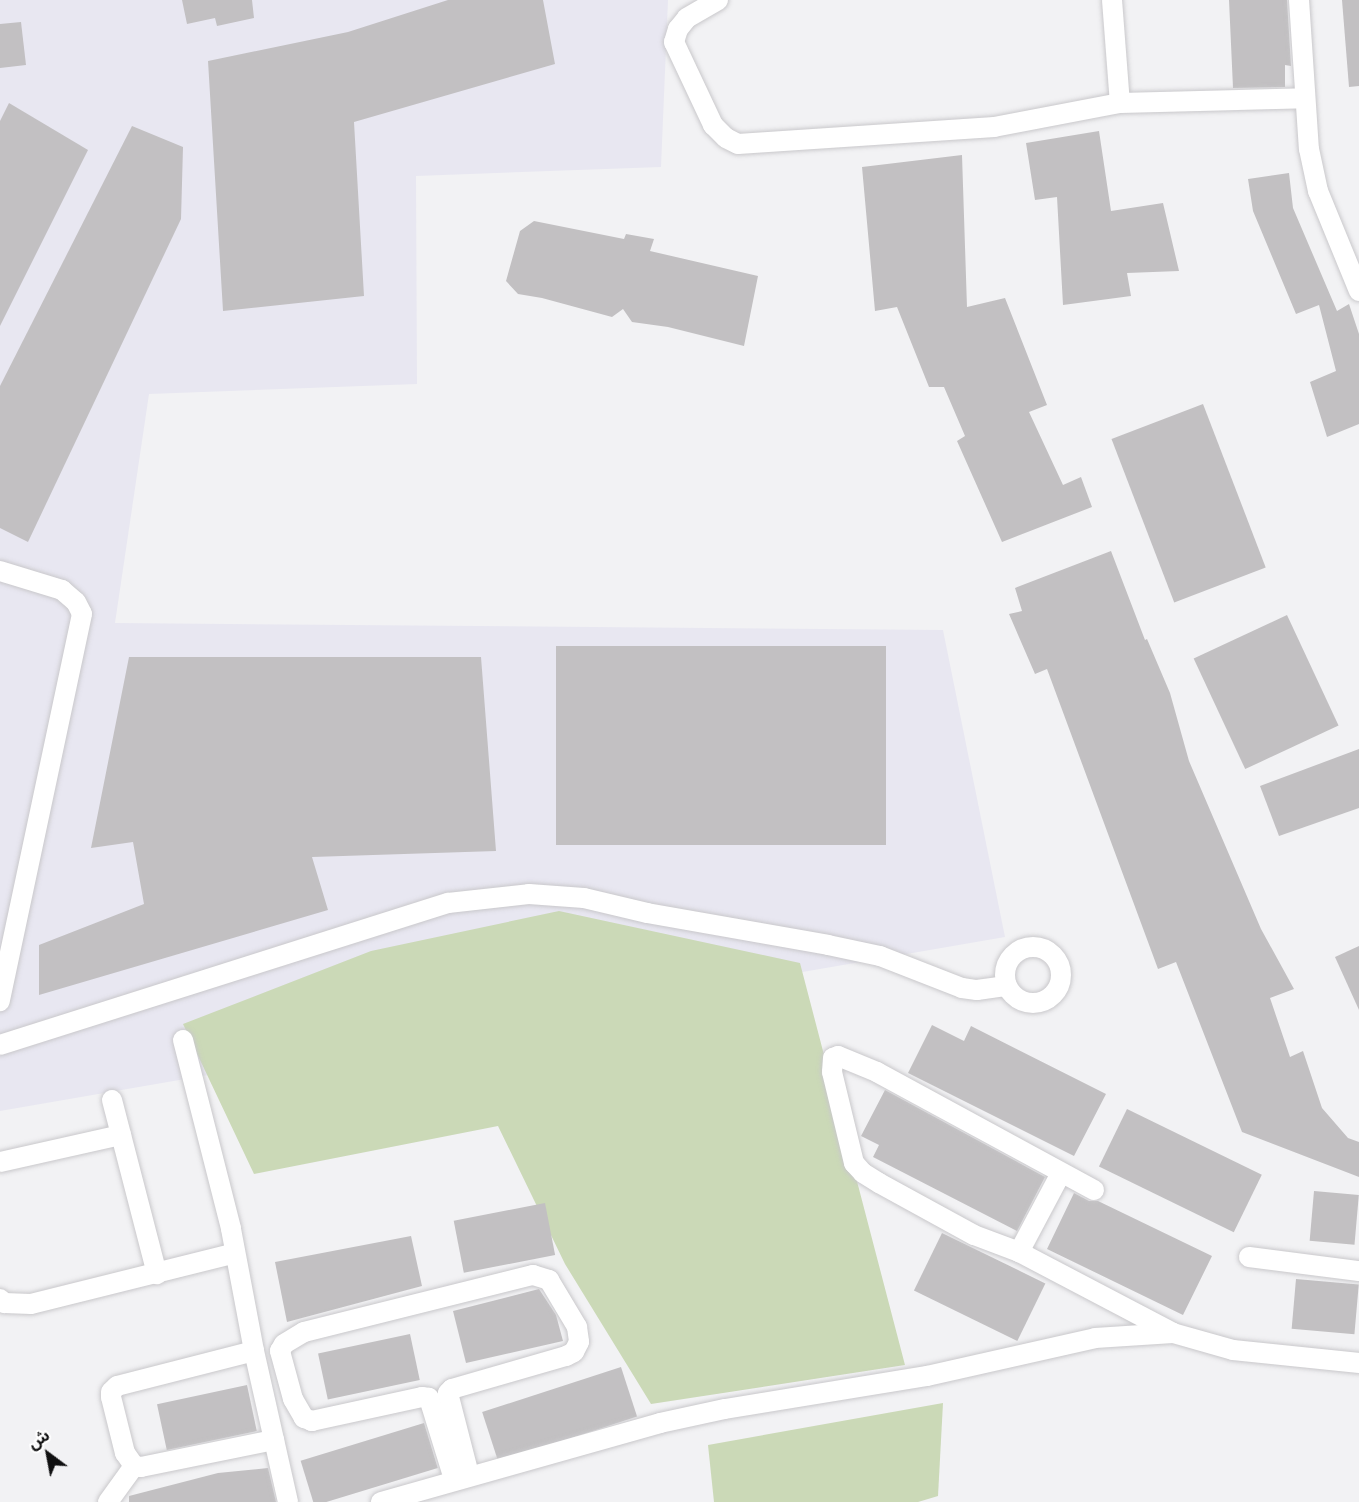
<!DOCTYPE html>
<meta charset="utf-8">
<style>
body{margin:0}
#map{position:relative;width:1359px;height:1502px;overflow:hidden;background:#f2f2f4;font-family:Inter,"Noto Sans Arabic",sans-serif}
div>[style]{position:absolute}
.built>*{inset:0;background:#e8e7f1}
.green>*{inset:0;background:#cbd9b7}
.building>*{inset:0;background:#c2c0c2;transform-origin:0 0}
.roads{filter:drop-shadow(0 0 2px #c9c8cb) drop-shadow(0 0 2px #c9c8cb)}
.minor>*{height:20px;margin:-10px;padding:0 10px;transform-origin:10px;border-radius:10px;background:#fff}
.minor>.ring{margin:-10px;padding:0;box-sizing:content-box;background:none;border:20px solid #fff;border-radius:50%}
span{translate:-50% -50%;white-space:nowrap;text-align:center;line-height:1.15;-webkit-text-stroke:4.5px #fff;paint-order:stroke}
.north{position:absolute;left:18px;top:1424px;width:60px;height:60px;-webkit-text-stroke:4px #fff;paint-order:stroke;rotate:328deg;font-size:16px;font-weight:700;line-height:24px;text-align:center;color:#101011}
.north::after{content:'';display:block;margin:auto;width:21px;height:27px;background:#101011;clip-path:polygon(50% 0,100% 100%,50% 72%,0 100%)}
</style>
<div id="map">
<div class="built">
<i style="clip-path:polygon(0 0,668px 0,661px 167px,416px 176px,417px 384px,149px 394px,115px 623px,943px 630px,1005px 937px,0 1111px)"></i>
</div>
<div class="green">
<i style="clip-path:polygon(559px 911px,800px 963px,905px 1365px,651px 1404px,565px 1264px,498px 1126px,254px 1174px,183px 1024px,371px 951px)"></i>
<i style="clip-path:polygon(943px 1403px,938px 1496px,918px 1502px,714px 1502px,708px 1445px)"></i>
</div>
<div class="building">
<i style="clip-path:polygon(182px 0,252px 0,254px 18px,217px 26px,215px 18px,187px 24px)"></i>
<i style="clip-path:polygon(448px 0,543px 0,555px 64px,354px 122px,364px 296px,223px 311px,208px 61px,348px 32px)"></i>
<i style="clip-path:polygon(1229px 0,1287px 0,1291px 66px,1285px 65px,1285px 87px,1233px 88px)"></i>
<i style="clip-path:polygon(1342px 0,1359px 0,1359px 86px,1349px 87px)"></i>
<i style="clip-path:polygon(21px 22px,26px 65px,0 68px,0 24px)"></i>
<i style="clip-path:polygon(9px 103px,88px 150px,0 326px,0 121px)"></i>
<i style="clip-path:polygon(132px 126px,183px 147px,181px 219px,28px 542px,0 528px,0 386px)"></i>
<i style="clip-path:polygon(1099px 131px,1111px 211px,1163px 203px,1179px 271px,1127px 273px,1131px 296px,1063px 305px,1057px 197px,1035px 200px,1026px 143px)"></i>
<i style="clip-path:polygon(962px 155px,967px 307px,1005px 298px,1047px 405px,1029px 412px,1063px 485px,1081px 477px,1092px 507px,1002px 542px,957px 441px,965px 436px,944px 387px,929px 387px,897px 307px,875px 311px,862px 167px)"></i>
<i style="clip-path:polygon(1289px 173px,1293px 208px,1337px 311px,1349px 304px,1359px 334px,1359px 424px,1327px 437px,1310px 382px,1336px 371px,1319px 305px,1296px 314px,1253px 211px,1248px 179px)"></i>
<i style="clip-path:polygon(534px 221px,624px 239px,626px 234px,654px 239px,650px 251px,758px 276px,744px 346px,668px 327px,632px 322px,623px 309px,612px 317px,542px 298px,518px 294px,506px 281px,520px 231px)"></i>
<i style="left:1203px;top:404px;width:175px;height:98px;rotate:69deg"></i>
<i style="clip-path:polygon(1111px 551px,1145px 640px,1147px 639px,1170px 693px,1189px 761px,1261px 929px,1294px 989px,1270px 998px,1290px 1057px,1303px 1051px,1322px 1108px,1348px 1138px,1359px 1142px,1359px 1177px,1242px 1132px,1176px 962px,1158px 969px,1047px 669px,1035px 674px,1009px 614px,1022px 611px,1015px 588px)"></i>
<i style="left:1287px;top:615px;width:122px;height:103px;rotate:65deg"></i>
<i style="left:556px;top:646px;width:330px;height:199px"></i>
<i style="clip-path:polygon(129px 657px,481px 657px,496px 851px,312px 857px,328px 910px,39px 995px,39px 945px,144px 904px,133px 842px,91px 848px)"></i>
<i style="clip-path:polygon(1359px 749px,1359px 808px,1279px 836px,1260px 786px)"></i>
<i style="clip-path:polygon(1359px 946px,1359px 1010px,1335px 957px)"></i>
<i style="clip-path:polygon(932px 1025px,964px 1041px,971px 1026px,1106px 1094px,1074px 1156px,908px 1073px)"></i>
<i style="clip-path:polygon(885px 1090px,1045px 1177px,1017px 1231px,873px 1157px,879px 1145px,861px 1136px)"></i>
<i style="left:1127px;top:1109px;width:150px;height:64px;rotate:26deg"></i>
<i style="left:1314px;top:1191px;width:45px;height:50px;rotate:5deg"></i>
<i style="clip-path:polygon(1074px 1193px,1089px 1201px,1098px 1201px,1212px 1256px,1183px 1315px,1047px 1249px)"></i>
<i style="left:545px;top:1203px;width:53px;height:93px;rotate:79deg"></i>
<i style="left:942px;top:1233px;width:115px;height:64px;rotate:26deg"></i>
<i style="clip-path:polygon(411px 1236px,422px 1286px,287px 1322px,275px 1262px)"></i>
<i style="left:1296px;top:1279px;width:63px;height:50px;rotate:5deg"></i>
<i style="clip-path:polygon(539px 1289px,556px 1315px,563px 1341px,466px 1363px,453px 1311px)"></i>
<i style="left:410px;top:1334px;width:47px;height:94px;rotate:78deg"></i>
<i style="left:621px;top:1367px;width:52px;height:146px;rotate:72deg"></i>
<i style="left:247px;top:1385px;width:47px;height:92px;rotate:78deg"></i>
<i style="left:424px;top:1423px;width:47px;height:129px;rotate:73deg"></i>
<i style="clip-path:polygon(268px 1468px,276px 1502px,129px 1502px,129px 1496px,218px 1473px)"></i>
</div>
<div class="roads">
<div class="minor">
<i style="left:718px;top:0;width:36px;rotate:150deg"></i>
<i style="left:687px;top:18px;width:14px;rotate:129deg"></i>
<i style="left:678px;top:29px;width:14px;rotate:107deg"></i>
<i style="left:674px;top:42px;width:92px;rotate:64.8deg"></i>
<i style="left:713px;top:125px;width:18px;rotate:45deg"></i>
<i style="left:726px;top:138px;width:13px;rotate:27deg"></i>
<i style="left:738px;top:144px;width:257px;rotate:-3.8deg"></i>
<i style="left:994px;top:127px;width:128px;rotate:-10.8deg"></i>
<i style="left:1120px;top:103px;width:185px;rotate:-1.5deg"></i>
<i style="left:1112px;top:0;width:103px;rotate:85.6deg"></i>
<i style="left:1299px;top:0;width:149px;rotate:86.2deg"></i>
<i style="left:1309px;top:149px;width:43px;rotate:77.9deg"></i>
<i style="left:1318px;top:191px;width:108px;rotate:67.7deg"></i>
<i style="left:0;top:571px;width:65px;rotate:17deg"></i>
<i style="left:62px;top:590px;width:18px;rotate:41deg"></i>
<i style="left:76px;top:602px;width:13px;rotate:63deg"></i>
<i style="left:82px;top:614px;width:396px;rotate:102deg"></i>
<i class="ring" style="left:1005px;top:947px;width:36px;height:36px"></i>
<i style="left:183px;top:1040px;width:195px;rotate:75.7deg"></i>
<i style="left:231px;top:1229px;width:124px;rotate:79.3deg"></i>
<i style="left:254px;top:1351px;width:155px;rotate:77.3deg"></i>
<i style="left:0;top:1045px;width:470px;rotate:-17.6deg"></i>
<i style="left:448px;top:903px;width:81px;rotate:-6.3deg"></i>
<i style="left:529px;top:894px;width:55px;rotate:4.2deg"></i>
<i style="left:584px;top:898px;width:65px;rotate:13.4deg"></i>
<i style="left:647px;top:913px;width:184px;rotate:10deg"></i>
<i style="left:828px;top:945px;width:53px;rotate:11.9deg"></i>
<i style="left:880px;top:956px;width:88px;rotate:21.3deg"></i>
<i style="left:962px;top:988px;width:15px;rotate:8deg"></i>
<i style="left:977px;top:990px;width:30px;rotate:-8deg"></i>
<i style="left:112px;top:1100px;width:180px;rotate:75.5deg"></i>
<i style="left:0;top:1162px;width:124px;rotate:-12.6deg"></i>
<i style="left:1094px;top:1190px;width:247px;rotate:-151.5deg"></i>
<i style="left:877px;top:1072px;width:42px;rotate:-157.7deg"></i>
<i style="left:838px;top:1056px;width:5px;rotate:158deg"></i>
<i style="left:833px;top:1058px;width:14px;rotate:94deg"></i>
<i style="left:832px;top:1072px;width:94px;rotate:76.4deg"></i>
<i style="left:854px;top:1163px;width:13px;rotate:48deg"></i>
<i style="left:863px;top:1173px;width:19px;rotate:32deg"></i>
<i style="left:879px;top:1183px;width:108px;rotate:28.7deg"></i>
<i style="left:974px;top:1235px;width:48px;rotate:20.7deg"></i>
<i style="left:1019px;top:1252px;width:174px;rotate:27.7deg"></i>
<i style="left:1173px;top:1333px;width:62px;rotate:15.8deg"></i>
<i style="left:1233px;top:1350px;width:127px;rotate:5.9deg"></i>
<i style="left:1019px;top:1252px;width:89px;rotate:-62deg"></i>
<i style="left:1249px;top:1257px;width:111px;rotate:7.3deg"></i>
<i style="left:0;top:1299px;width:6px;rotate:45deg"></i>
<i style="left:4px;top:1303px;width:27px;rotate:2deg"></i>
<i style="left:31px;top:1304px;width:210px;rotate:-14deg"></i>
<i style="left:254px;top:1351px;width:141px;rotate:165.7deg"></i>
<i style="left:117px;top:1386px;width:8px;rotate:135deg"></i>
<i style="left:111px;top:1392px;width:5px;rotate:90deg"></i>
<i style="left:111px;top:1397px;width:58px;rotate:76deg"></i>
<i style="left:125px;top:1453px;width:16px;rotate:55deg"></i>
<i style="left:134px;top:1466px;width:7px;rotate:8deg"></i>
<i style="left:141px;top:1467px;width:136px;rotate:-11.5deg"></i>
<i style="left:454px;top:1479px;width:85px;rotate:-107.2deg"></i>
<i style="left:429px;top:1398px;width:7px;rotate:-172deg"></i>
<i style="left:422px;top:1397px;width:113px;rotate:167.7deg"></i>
<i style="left:312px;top:1421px;width:9px;rotate:-159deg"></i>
<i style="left:304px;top:1418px;width:22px;rotate:-120deg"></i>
<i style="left:293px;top:1399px;width:50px;rotate:-105.2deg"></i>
<i style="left:280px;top:1351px;width:8px;rotate:-60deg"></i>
<i style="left:284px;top:1344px;width:23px;rotate:-31deg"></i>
<i style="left:304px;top:1332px;width:236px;rotate:-14deg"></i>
<i style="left:533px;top:1275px;width:17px;rotate:17deg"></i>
<i style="left:549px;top:1280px;width:55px;rotate:59.2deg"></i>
<i style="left:577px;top:1327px;width:15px;rotate:82deg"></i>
<i style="left:579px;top:1342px;width:11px;rotate:117deg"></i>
<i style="left:574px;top:1352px;width:9px;rotate:153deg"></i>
<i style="left:566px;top:1356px;width:119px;rotate:163.9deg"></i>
<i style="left:452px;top:1389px;width:6px;rotate:135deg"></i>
<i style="left:448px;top:1393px;width:85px;rotate:75.6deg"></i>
<i style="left:108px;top:1502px;width:44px;rotate:-54.2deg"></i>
<i style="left:381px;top:1502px;width:290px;rotate:-15.8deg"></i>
<i style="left:660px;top:1423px;width:66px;rotate:-12.2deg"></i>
<i style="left:725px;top:1409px;width:205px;rotate:-9.3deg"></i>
<i style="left:927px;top:1376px;width:172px;rotate:-12.7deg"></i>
<i style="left:1095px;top:1338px;width:78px;rotate:-3.7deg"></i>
</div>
</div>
<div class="north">ش</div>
</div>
